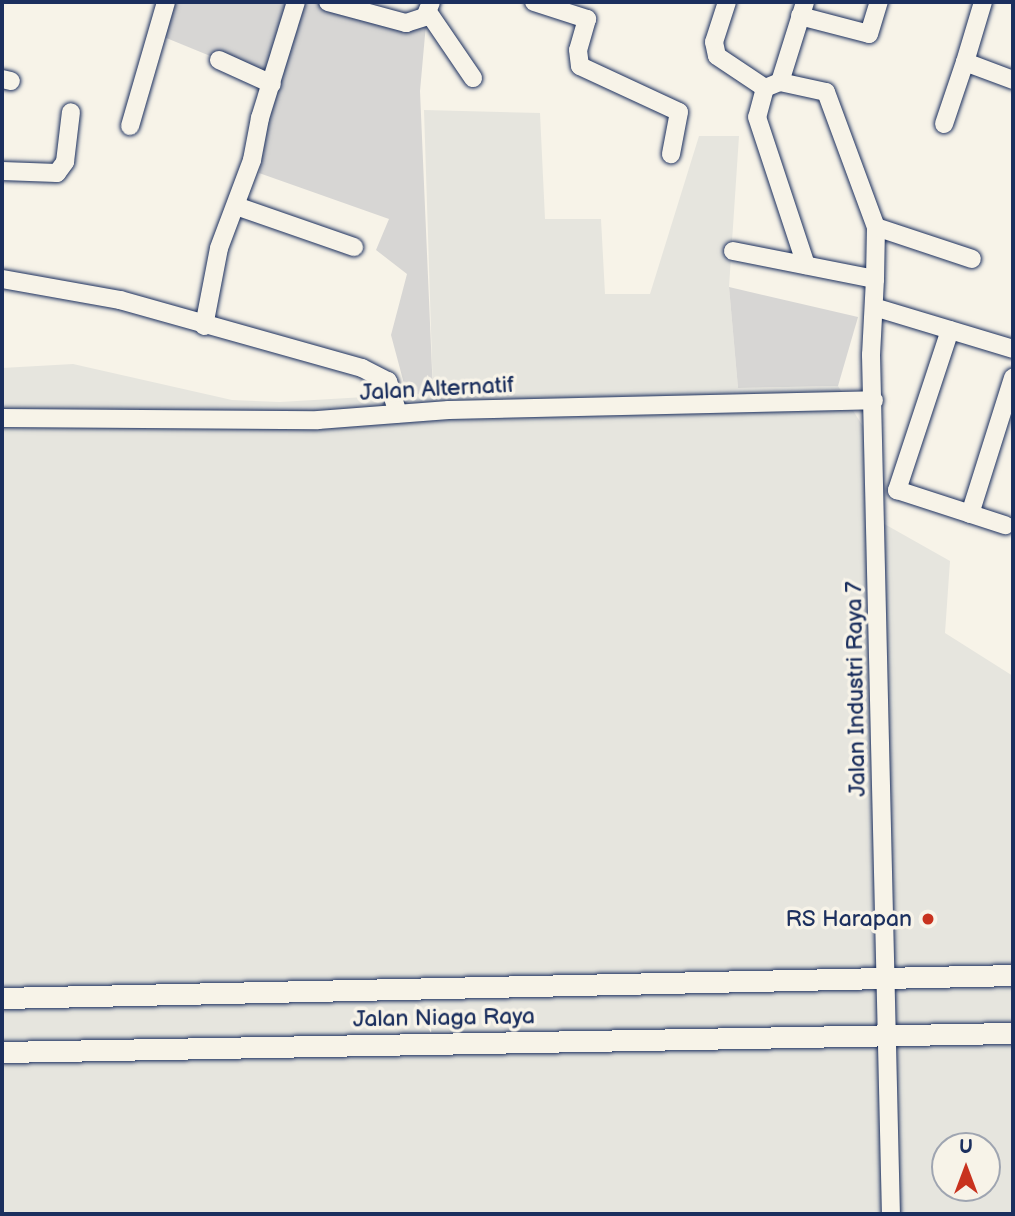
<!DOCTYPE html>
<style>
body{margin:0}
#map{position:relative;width:1015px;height:1216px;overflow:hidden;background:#f7f3e8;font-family:"Balsamiq Sans",sans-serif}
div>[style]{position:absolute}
.built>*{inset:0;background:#e6e5de}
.green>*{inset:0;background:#d7d6d4}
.roads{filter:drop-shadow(0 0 2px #1b2f5e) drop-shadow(0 0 2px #1b2f5e)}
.minor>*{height:18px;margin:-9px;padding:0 9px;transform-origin:9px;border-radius:9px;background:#f7f3e8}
.major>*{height:21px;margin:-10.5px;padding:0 10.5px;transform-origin:10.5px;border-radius:10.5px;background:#f7f3e8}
.dots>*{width:19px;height:19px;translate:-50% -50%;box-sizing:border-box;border:4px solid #f7f3e8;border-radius:50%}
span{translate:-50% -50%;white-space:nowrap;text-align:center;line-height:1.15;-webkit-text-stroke:7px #f7f3e8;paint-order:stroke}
.street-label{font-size:23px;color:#1b2f5e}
.poi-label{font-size:23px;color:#1b2f5e}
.right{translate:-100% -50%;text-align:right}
.frame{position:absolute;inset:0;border:4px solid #1b2f5e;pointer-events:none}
.north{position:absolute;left:931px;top:1132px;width:70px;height:70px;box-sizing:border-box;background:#f7f3e8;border:2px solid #9fa5b1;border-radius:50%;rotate:0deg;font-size:19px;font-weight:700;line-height:28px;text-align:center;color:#1b2f5e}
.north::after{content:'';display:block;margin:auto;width:24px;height:32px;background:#c8321e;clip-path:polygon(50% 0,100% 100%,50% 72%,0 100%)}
</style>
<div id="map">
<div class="built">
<i style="clip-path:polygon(evenodd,424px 110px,540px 113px,545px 219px,601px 219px,605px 294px,650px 294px,699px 136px,739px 136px,729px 287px,738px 388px,838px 386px,870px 438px,872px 517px,950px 561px,945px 633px,1013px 676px,1013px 1214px,2px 1214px,2px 368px,73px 364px,232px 400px,280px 402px,433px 393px,424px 110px,945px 1146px,987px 1146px,987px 1188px,945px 1188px,945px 1146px)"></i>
</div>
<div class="green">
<i style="clip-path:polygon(162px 2px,329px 2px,426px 24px,420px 91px,433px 393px,407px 395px,391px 335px,407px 274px,376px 250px,389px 219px,259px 173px,276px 83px,159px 35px)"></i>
<i style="clip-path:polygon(729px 287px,858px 317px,838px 386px,738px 388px)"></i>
</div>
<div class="roads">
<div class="minor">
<i style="left:328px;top:2px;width:81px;rotate:15.1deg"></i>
<i style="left:406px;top:23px;width:20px;rotate:-18deg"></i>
<i style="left:425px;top:17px;width:16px;rotate:-68deg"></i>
<i style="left:534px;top:2px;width:56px;rotate:17.8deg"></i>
<i style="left:587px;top:19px;width:32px;rotate:106deg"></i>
<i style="left:578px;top:50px;width:16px;rotate:83deg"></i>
<i style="left:580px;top:66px;width:109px;rotate:24.9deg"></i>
<i style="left:679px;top:112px;width:43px;rotate:100.8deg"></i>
<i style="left:727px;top:2px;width:42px;rotate:108deg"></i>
<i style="left:714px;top:42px;width:14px;rotate:78deg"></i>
<i style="left:717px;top:56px;width:58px;rotate:33.7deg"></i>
<i style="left:765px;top:88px;width:16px;rotate:-22deg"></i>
<i style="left:780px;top:82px;width:47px;rotate:12.3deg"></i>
<i style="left:826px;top:92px;width:144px;rotate:69.7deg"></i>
<i style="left:876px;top:227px;width:52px;rotate:91.1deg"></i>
<i style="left:983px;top:2px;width:63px;rotate:106.7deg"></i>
<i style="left:965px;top:62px;width:51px;rotate:20.6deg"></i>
<i style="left:428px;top:12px;width:80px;rotate:55.7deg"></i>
<i style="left:800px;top:16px;width:71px;rotate:14.6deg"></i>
<i style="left:869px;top:34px;width:34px;rotate:-73deg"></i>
<i style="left:219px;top:60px;width:58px;rotate:24.4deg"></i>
<i style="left:2px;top:79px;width:9px;rotate:13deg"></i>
<i style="left:780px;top:82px;width:84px;rotate:-72.6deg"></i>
<i style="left:765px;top:88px;width:30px;rotate:105deg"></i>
<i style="left:757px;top:117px;width:156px;rotate:71.7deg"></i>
<i style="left:944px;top:124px;width:65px;rotate:-71.3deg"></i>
<i style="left:130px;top:126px;width:129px;rotate:-73.8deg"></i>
<i style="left:2px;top:171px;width:55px;rotate:2.1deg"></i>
<i style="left:57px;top:173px;width:14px;rotate:-54deg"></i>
<i style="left:65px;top:162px;width:50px;rotate:-83.2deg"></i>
<i style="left:236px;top:206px;width:125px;rotate:19.2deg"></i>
<i style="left:876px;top:227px;width:101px;rotate:18.4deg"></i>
<i style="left:733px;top:251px;width:145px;rotate:11.2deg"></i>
<i style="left:875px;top:279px;width:76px;rotate:93deg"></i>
<i style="left:871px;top:355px;width:859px;rotate:88.67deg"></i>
<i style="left:2px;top:279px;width:120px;rotate:10.1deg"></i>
<i style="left:120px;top:300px;width:251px;rotate:15.7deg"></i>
<i style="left:362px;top:368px;width:29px;rotate:27deg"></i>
<i style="left:388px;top:381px;width:34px;rotate:73deg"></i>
<i style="left:874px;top:307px;width:145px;rotate:16.8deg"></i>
<i style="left:204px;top:326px;width:79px;rotate:-79.1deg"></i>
<i style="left:219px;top:248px;width:94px;rotate:-69.4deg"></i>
<i style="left:252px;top:160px;width:43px;rotate:-79.2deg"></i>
<i style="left:260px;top:118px;width:121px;rotate:-72.8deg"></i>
<i style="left:950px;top:330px;width:169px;rotate:108.3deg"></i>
<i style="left:897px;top:490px;width:114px;rotate:18deg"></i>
<i style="left:2px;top:418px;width:316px;rotate:0.4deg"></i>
<i style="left:318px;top:420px;width:131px;rotate:-4.4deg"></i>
<i style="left:449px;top:410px;width:425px;rotate:-1.3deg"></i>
<i style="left:970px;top:514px;width:143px;rotate:-72.5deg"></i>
</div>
<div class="major">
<i style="left:2px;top:998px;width:1011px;rotate:-1.3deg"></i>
<i style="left:2px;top:1052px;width:1011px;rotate:-1.08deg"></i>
</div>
</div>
<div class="dots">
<i style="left:928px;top:919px;background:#c8321e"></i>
</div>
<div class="street-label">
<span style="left:437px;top:389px;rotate:-3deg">Jalan Alternatif</span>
<span style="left:856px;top:689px;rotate:-91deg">Jalan Industri Raya 7</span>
<span style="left:444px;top:1018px;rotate:-1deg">Jalan Niaga Raya</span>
</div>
<div class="poi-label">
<span class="right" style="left:912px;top:919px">RS Harapan</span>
</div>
<div class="frame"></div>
<div class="north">U</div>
</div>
